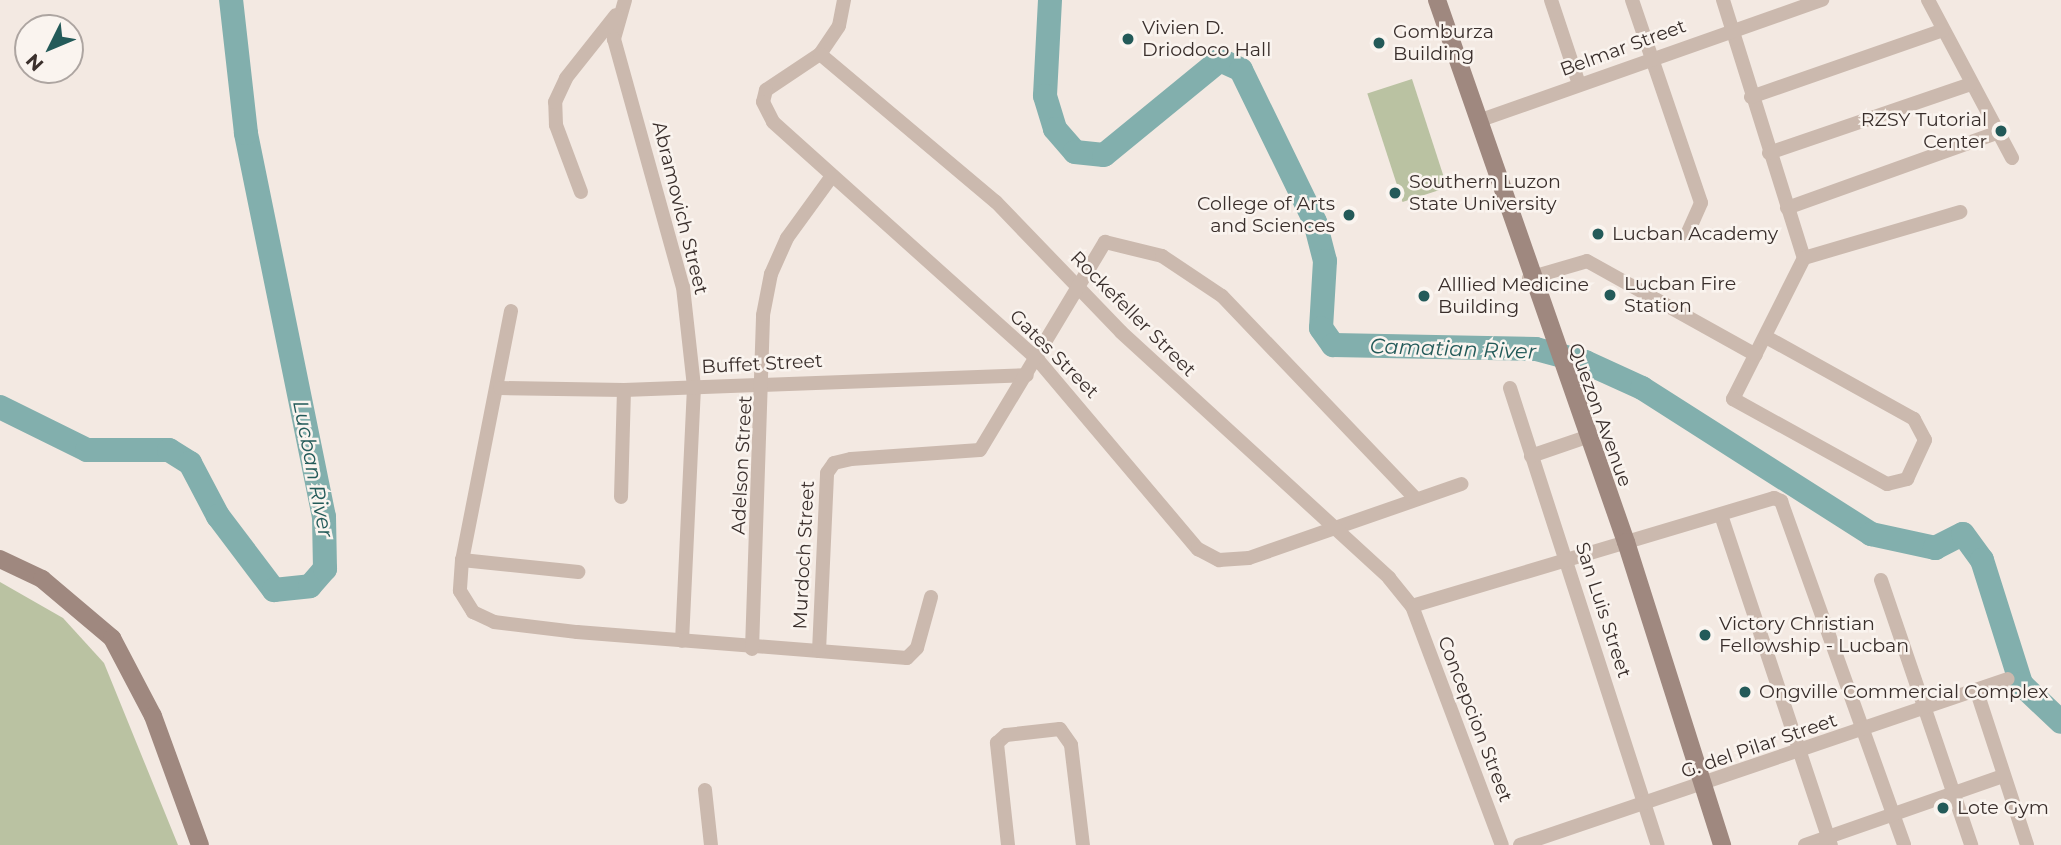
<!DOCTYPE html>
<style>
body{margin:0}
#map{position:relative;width:2061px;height:845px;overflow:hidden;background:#f3e9e2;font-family:Montserrat,sans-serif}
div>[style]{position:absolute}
.green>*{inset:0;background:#bac2a2;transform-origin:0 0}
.river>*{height:24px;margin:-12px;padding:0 12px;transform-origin:12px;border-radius:12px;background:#82afad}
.street>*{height:14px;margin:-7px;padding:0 7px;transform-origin:7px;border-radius:7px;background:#cbb9ae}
.secondary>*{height:18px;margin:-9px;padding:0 9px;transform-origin:9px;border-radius:9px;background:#9f887f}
.dots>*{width:19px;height:19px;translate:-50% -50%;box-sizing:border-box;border:4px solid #faf4ef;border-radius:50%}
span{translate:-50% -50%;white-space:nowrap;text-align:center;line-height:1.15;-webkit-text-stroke:5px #faf4ef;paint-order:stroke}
.poi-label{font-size:19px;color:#3a2f2c}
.left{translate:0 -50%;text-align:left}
.right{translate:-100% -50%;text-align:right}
.street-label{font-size:19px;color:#3a2f2c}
.water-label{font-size:21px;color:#235a59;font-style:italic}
.north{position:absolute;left:14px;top:14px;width:70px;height:70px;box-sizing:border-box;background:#faf4ef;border:2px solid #ada5a1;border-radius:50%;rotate:227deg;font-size:19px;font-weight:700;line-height:28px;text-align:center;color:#3a2f2c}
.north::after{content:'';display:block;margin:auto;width:24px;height:32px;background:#235a59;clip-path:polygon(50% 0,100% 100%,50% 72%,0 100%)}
</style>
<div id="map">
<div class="green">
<i style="left:1412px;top:79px;width:114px;height:47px;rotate:72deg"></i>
<i style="clip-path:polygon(0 582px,63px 618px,104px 663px,178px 845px,0 845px)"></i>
</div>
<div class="river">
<i style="left:1050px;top:0;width:96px;rotate:93deg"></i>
<i style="left:1045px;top:96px;width:34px;rotate:73deg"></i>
<i style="left:1055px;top:129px;width:30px;rotate:49deg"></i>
<i style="left:1075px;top:152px;width:29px;rotate:6deg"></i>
<i style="left:1104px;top:155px;width:150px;rotate:-39.3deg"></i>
<i style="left:1220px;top:60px;width:23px;rotate:25deg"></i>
<i style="left:1241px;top:70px;width:169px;rotate:64deg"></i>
<i style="left:1315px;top:222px;width:40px;rotate:75.6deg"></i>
<i style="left:1325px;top:261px;width:67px;rotate:93.4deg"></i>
<i style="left:1321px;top:328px;width:21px;rotate:55deg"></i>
<i style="left:1333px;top:345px;width:203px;rotate:1.1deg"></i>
<i style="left:1536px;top:349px;width:51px;rotate:14.9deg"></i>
<i style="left:1585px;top:362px;width:63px;rotate:24.5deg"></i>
<i style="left:1642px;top:388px;width:272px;rotate:32.5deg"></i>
<i style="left:1871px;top:534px;width:66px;rotate:12.3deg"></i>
<i style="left:1935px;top:548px;width:31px;rotate:-27deg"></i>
<i style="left:1963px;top:534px;width:32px;rotate:54deg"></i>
<i style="left:1982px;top:560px;width:130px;rotate:72.5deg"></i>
<i style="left:2021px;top:684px;width:55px;rotate:43.5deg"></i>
<i style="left:0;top:407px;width:97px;rotate:26.3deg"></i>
<i style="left:87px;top:450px;width:82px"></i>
<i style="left:169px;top:450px;width:25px;rotate:32deg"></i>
<i style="left:190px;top:463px;width:60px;rotate:62.2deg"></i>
<i style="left:218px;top:516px;width:93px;rotate:52.9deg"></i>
<i style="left:274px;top:590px;width:36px;rotate:-6deg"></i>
<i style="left:310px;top:586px;width:23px;rotate:-49deg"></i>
<i style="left:325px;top:569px;width:52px;rotate:-91.1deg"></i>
<i style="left:324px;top:517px;width:392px;rotate:-101.5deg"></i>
<i style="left:246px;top:133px;width:134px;rotate:-96.4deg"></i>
</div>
<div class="street">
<i style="left:625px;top:0;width:41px;rotate:105.8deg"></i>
<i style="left:614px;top:39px;width:257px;rotate:74.5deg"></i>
<i style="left:683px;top:287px;width:101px;rotate:83.7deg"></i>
<i style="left:694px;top:387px;width:254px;rotate:92.7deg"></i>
<i style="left:844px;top:0;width:26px;rotate:101deg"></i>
<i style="left:839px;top:26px;width:34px;rotate:124deg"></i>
<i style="left:820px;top:54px;width:65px;rotate:146.3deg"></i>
<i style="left:766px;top:90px;width:12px;rotate:104deg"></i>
<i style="left:763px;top:102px;width:22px;rotate:63deg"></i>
<i style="left:773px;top:122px;width:356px;rotate:41.9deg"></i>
<i style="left:1038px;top:360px;width:248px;rotate:49.8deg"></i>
<i style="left:1198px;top:549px;width:24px;rotate:28deg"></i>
<i style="left:1219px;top:560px;width:30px;rotate:-4deg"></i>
<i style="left:1249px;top:558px;width:225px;rotate:-19.2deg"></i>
<i style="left:1551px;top:0;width:89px;rotate:71.6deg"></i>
<i style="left:1632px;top:0;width:214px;rotate:71.2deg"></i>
<i style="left:1701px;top:203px;width:34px;rotate:114deg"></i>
<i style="left:1723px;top:0;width:270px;rotate:72.6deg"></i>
<i style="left:1804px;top:258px;width:158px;rotate:116.7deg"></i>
<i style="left:1733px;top:399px;width:176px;rotate:28.9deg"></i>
<i style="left:1887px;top:484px;width:21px;rotate:-14deg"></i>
<i style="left:1907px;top:479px;width:43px;rotate:-65.2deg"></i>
<i style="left:1925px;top:440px;width:24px;rotate:-118deg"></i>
<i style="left:1914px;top:419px;width:169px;rotate:-151deg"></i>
<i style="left:1928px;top:0;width:179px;rotate:62deg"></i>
<i style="left:820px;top:54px;width:230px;rotate:40.1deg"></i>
<i style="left:996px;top:202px;width:180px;rotate:46.1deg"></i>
<i style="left:1121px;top:332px;width:364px;rotate:42.5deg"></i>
<i style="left:1389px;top:578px;width:36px;rotate:51deg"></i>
<i style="left:1412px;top:606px;width:255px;rotate:69.4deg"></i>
<i style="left:1751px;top:97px;width:203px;rotate:-19.2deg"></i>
<i style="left:1478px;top:121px;width:365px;rotate:-19.4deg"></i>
<i style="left:1769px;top:153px;width:213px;rotate:-18.9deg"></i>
<i style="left:581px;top:192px;width:72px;rotate:-110.5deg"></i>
<i style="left:556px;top:125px;width:23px;rotate:-92deg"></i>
<i style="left:555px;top:102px;width:26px;rotate:-65deg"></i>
<i style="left:566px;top:78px;width:80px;rotate:-51.6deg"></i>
<i style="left:1787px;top:208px;width:222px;rotate:-19.7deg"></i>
<i style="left:1804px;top:258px;width:163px;rotate:-16.4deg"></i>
<i style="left:1529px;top:278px;width:60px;rotate:-16.3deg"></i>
<i style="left:1587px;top:261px;width:193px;rotate:29.1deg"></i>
<i style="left:511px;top:311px;width:254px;rotate:101.1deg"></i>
<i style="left:462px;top:560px;width:31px;rotate:94deg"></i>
<i style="left:460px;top:591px;width:25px;rotate:58deg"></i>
<i style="left:473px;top:612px;width:23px;rotate:25deg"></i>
<i style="left:494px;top:622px;width:84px;rotate:6.9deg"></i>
<i style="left:577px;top:632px;width:331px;rotate:4.5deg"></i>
<i style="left:907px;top:658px;width:14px;rotate:-45deg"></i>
<i style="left:917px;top:648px;width:53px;rotate:-74.6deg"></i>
<i style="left:500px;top:388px;width:124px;rotate:0.9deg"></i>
<i style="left:624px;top:390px;width:403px;rotate:-2.1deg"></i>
<i style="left:1510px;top:388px;width:480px;rotate:72.1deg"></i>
<i style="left:1531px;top:456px;width:56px;rotate:-18.8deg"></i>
<i style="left:621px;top:497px;width:107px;rotate:-88.4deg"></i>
<i style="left:1721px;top:515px;width:348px;rotate:71.6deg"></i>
<i style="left:462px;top:560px;width:117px;rotate:5.9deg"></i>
<i style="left:1881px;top:580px;width:280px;rotate:71.2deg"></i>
<i style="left:1412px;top:606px;width:378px;rotate:-16.6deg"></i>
<i style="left:1774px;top:498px;width:8px;rotate:23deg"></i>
<i style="left:1781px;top:501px;width:365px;rotate:70.3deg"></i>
<i style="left:752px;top:649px;width:334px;rotate:-88.1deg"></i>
<i style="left:763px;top:315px;width:42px;rotate:-79deg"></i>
<i style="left:771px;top:274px;width:39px;rotate:-66deg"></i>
<i style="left:787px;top:238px;width:77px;rotate:-54deg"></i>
<i style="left:819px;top:651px;width:178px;rotate:-87.4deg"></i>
<i style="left:827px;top:473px;width:12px;rotate:-55deg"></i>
<i style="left:834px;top:463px;width:17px;rotate:-13deg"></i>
<i style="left:851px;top:459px;width:129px;rotate:-4deg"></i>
<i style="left:980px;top:450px;width:243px;rotate:-59deg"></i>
<i style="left:1105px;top:242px;width:59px;rotate:13.8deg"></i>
<i style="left:1162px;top:256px;width:72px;rotate:33.7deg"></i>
<i style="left:1222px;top:296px;width:281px;rotate:46.3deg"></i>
<i style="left:1977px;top:692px;width:161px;rotate:71.9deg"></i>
<i style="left:705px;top:790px;width:55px;rotate:83.8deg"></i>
<i style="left:1008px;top:845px;width:103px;rotate:-96.2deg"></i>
<i style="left:997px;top:743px;width:12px;rotate:-42deg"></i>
<i style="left:1006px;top:735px;width:54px;rotate:-6.3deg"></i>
<i style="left:1060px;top:729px;width:19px;rotate:55deg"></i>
<i style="left:1071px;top:745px;width:101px;rotate:83.2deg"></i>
<i style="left:1520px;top:845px;width:515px;rotate:-18.79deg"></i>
<i style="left:1805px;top:845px;width:210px;rotate:-19.2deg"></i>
</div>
<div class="secondary">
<i style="left:1437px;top:0;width:574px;rotate:70.78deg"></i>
<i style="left:1626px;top:542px;width:318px;rotate:72.4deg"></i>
<i style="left:0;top:559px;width:47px;rotate:25.5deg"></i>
<i style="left:42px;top:579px;width:92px;rotate:40.1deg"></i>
<i style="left:112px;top:638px;width:88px;rotate:62.3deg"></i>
<i style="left:153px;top:716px;width:137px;rotate:70deg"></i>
</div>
<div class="dots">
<i style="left:1128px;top:39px;background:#235a59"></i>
<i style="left:1379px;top:43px;background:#235a59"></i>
<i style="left:2001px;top:131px;background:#235a59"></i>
<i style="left:1395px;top:193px;background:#235a59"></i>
<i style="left:1349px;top:215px;background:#235a59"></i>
<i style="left:1598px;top:234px;background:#235a59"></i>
<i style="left:1610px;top:295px;background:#235a59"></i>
<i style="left:1424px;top:296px;background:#235a59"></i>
<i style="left:1705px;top:635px;background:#235a59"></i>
<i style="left:1745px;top:692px;background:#235a59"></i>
<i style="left:1943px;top:808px;background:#235a59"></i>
</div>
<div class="poi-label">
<span class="left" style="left:1142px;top:39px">Vivien D.<br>Driodoco Hall</span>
<span class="left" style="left:1393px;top:43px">Gomburza<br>Building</span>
<span class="right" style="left:1987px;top:131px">RZSY Tutorial<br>Center</span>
<span class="left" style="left:1409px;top:193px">Southern Luzon<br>State University</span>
<span class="right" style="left:1335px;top:215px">College of Arts<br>and Sciences</span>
<span class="left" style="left:1612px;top:234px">Lucban Academy</span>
<span class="left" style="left:1624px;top:295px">Lucban Fire<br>Station</span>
<span class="left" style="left:1438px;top:296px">Alllied Medicine<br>Building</span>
<span class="left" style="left:1719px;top:635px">Victory Christian<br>Fellowship - Lucban</span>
<span class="left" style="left:1759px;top:692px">Ongville Commercial Complex</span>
<span class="left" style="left:1957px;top:808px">Lote Gym</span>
</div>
<div class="street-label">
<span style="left:1623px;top:48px;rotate:-20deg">Belmar Street</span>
<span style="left:680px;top:208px;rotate:76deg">Abramovich Street</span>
<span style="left:1133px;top:314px;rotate:45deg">Rockefeller Street</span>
<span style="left:1054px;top:354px;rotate:45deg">Gates Street</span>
<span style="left:762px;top:364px;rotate:-3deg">Buffet Street</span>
<span style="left:1600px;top:415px;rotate:70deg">Quezon Avenue</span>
<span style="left:742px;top:465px;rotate:-87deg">Adelson Street</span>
<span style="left:804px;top:555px;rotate:-87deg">Murdoch Street</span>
<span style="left:1603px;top:610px;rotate:72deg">San Luis Street</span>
<span style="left:1475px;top:719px;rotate:69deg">Concepcion Street</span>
<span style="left:1759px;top:746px;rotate:-19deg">G. del Pilar Street</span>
</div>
<div class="water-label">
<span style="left:1453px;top:349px;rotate:2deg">Camatian River</span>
<span style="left:313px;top:469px;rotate:79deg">Lucban River</span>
</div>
<div class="north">N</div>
</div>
